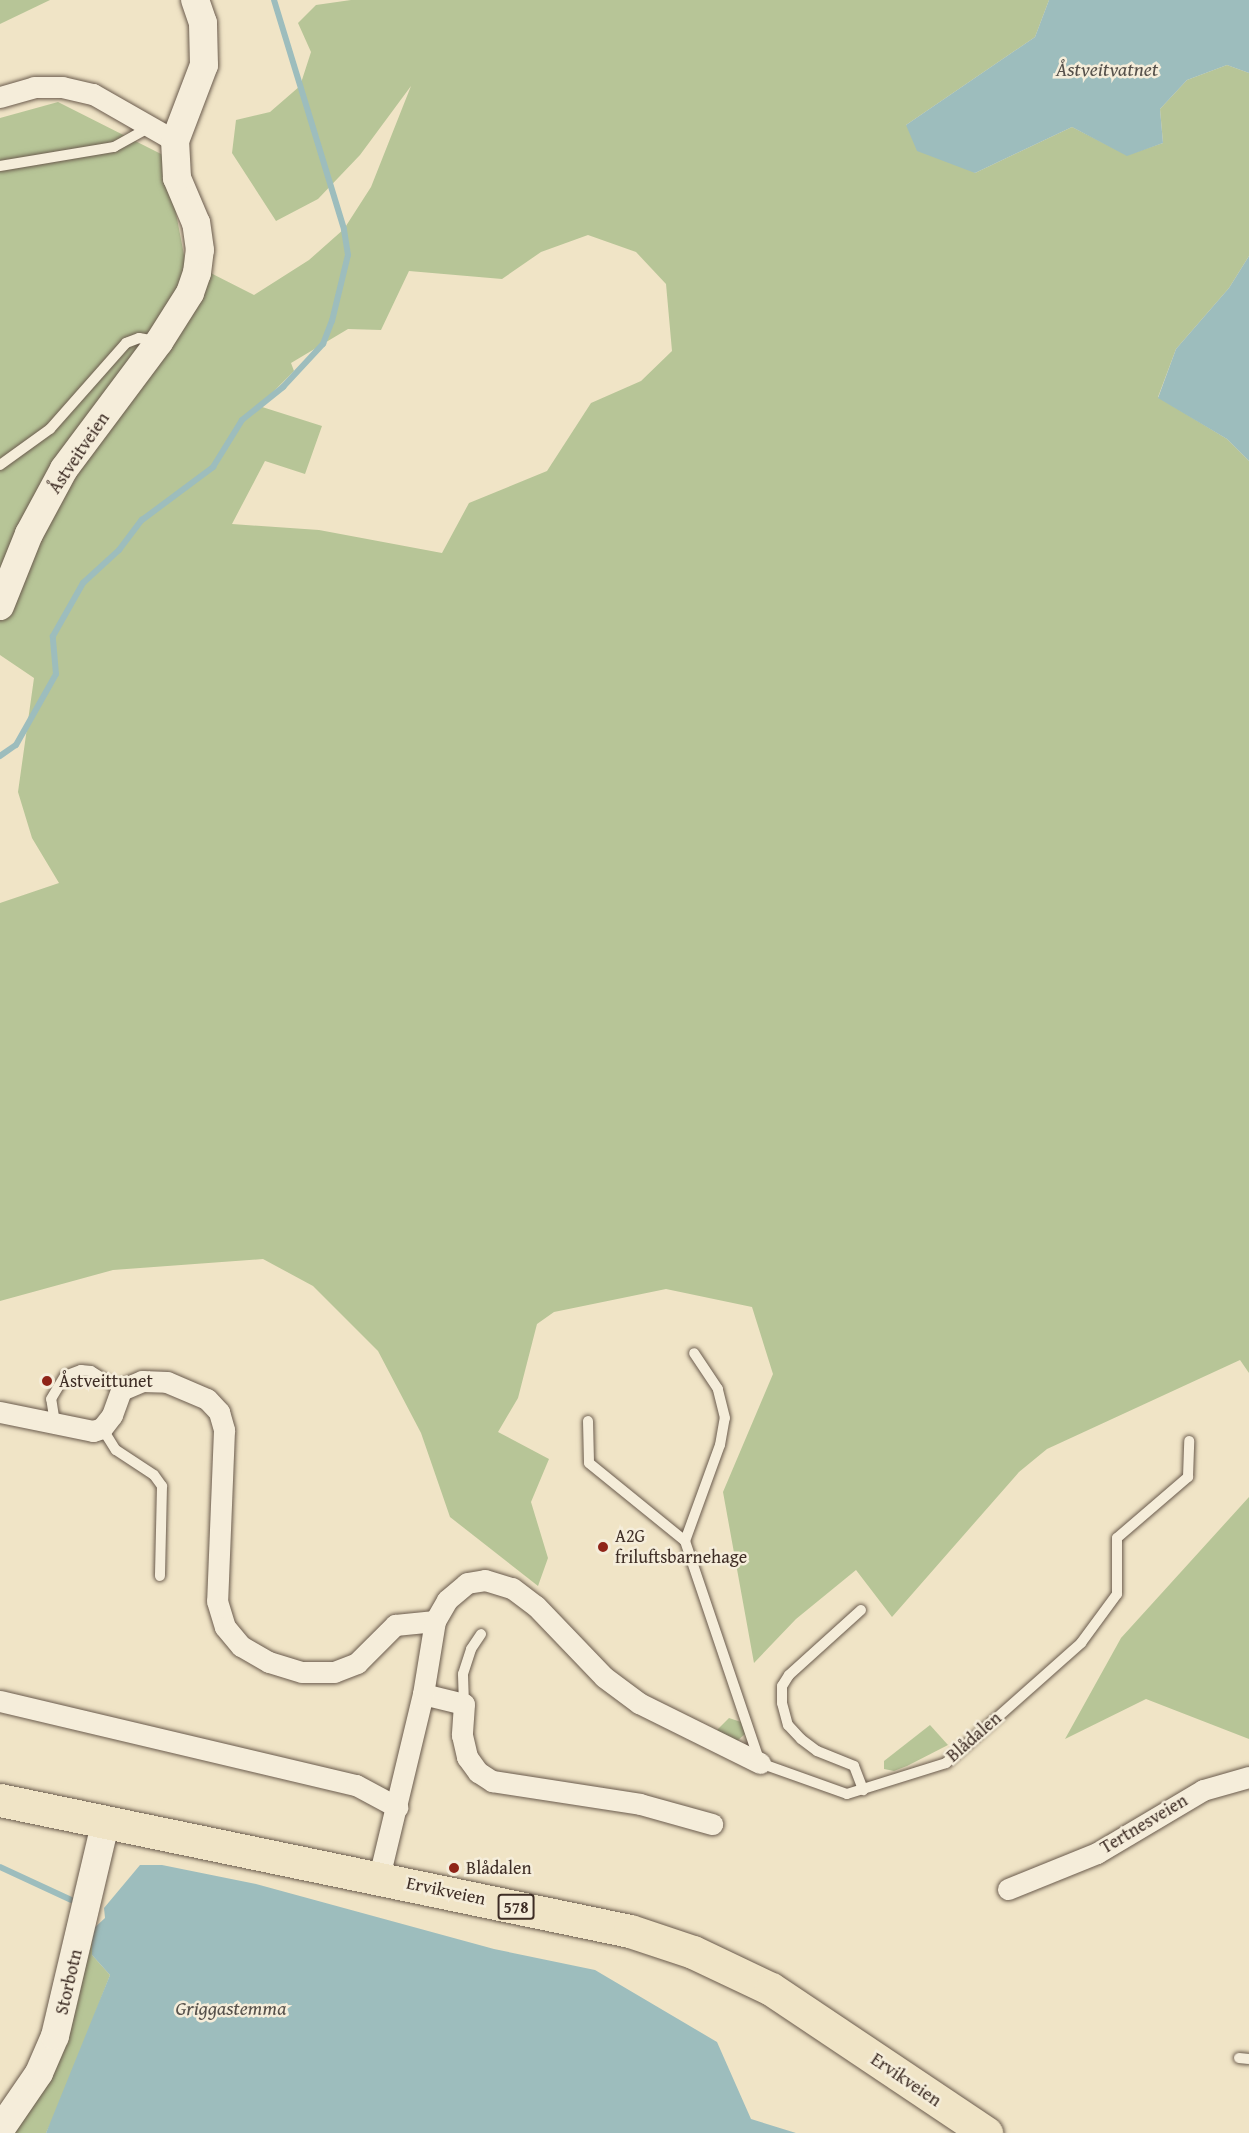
<!DOCTYPE html>
<meta charset="utf-8">
<style>
body{margin:0}
#map{position:relative;width:1249px;height:2133px;overflow:hidden;background:#f0e4c6;font-family:"Gentium Book Plus",serif}
div>[style]{position:absolute}
.green>*{inset:0;background:#b7c597}
.water>*{inset:0;background:#9dbdbd}
.stream>*{height:6px;margin:-3px;padding:0 3px;transform-origin:3px;border-radius:3px;background:#9dbdbd}
.roads{filter:drop-shadow(0 0 2px #6a5b4d) drop-shadow(0 0 2px #6a5b4d)}
.lane>*{height:10px;margin:-5px;padding:0 5px;transform-origin:5px;border-radius:5px;background:#f5edda}
.street>*{height:21px;margin:-10.5px;padding:0 10.5px;transform-origin:10.5px;border-radius:10.5px;background:#f5edda}
.secondary>*{height:28px;margin:-14px;padding:0 14px;transform-origin:14px;border-radius:14px;background:#f5edda}
.primary>*{height:33px;margin:-16.5px;padding:0 16.5px;transform-origin:16.5px;border-radius:16.5px;background:#f0e4c6}
.dots>*{width:16px;height:16px;translate:-50% -50%;box-sizing:border-box;border:3px solid #f5edda;border-radius:50%}
span{translate:-50% -50%;white-space:nowrap;text-align:center;line-height:1.15;-webkit-text-stroke:5px #f5edda;paint-order:stroke}
.shield-label span{padding:2px 4px;background:#f5edda;border:2px solid;border-radius:4px;-webkit-text-stroke-width:0}
.shield-label{font-size:16px;color:#3e2d25;font-weight:700}
.street-label{font-size:18px;color:#3e2d25}
.poi-label{font-size:18px;color:#3e2d25}
.left{translate:0 -50%;text-align:left}
.water-label{font-size:20px;color:#56514b;font-style:italic}
</style>
<div id="map">
<div class="green">
<i style="clip-path:polygon(0 0,50px 0,0 24px)"></i>
<i style="clip-path:polygon(evenodd,351px 0,1049px 0,1035px 37px,906px 125px,975px 173px,1072px 127px,1127px 155px,1163px 143px,1160px 109px,1187px 80px,1227px 65px,1249px 73px,1249px 256px,1229px 288px,1176px 349px,1158px 397px,1227px 439px,1249px 461px,1249px 1373px,1240px 1360px,1047px 1449px,1019px 1472px,892px 1617px,856px 1570px,796px 1619px,754px 1663px,723px 1492px,773px 1374px,752px 1307px,666px 1289px,554px 1312px,537px 1324px,518px 1398px,498px 1432px,549px 1459px,531px 1502px,548px 1558px,538px 1586px,450px 1517px,421px 1433px,378px 1351px,313px 1286px,263px 1259px,113px 1270px,0 1301px,0 903px,59px 883px,32px 838px,18px 792px,34px 678px,0 655px,0 118px,58px 102px,165px 156px,185px 260px,254px 295px,309px 260px,344px 229px,371px 187px,411px 86px,360px 155px,318px 199px,276px 221px,232px 153px,236px 120px,270px 112px,300px 86px,311px 52px,298px 23px,316px 5px,351px 0,588px 235px,636px 252px,666px 284px,672px 351px,641px 381px,591px 403px,547px 471px,469px 503px,442px 553px,319px 530px,232px 524px,265px 461px,305px 474px,322px 426px,259px 406px,294px 371px,291px 363px,348px 329px,381px 330px,409px 271px,502px 279px,541px 252px,588px 235px)"></i>
<i style="clip-path:polygon(1249px 1497px,1249px 1739px,1146px 1699px,1065px 1739px,1121px 1638px)"></i>
<i style="clip-path:polygon(729px 1718px,744px 1723px,745px 1734px,737px 1741px,716px 1731px)"></i>
<i style="clip-path:polygon(930px 1725px,948px 1745px,907px 1766px,894px 1771px,884px 1769px,884px 1761px)"></i>
<i style="clip-path:polygon(92px 1930px,92px 1955px,110px 1975px,63px 2097px,46px 2133px,9px 2133px)"></i>
</div>
<div class="water">
<i style="clip-path:polygon(1049px 0,1249px 0,1249px 73px,1227px 65px,1187px 80px,1160px 109px,1163px 143px,1127px 156px,1072px 127px,975px 173px,917px 151px,906px 125px,1035px 37px)"></i>
<i style="clip-path:polygon(1249px 256px,1249px 461px,1227px 439px,1158px 398px,1176px 349px,1229px 288px)"></i>
<i style="clip-path:polygon(140px 1865px,162px 1865px,256px 1884px,494px 1949px,595px 1970px,717px 2042px,751px 2119px,796px 2133px,46px 2133px,110px 1975px,92px 1955px,92px 1930px,105px 1918px,104px 1908px)"></i>
</div>
<div class="stream">
<i style="left:0;top:756px;width:19px;rotate:-35deg"></i>
<i style="left:16px;top:745px;width:81px;rotate:-60.6deg"></i>
<i style="left:56px;top:674px;width:38px;rotate:-95deg"></i>
<i style="left:53px;top:636px;width:61px;rotate:-60.5deg"></i>
<i style="left:83px;top:583px;width:49px;rotate:-42.5deg"></i>
<i style="left:119px;top:550px;width:38px;rotate:-53deg"></i>
<i style="left:142px;top:520px;width:89px;rotate:-36.7deg"></i>
<i style="left:213px;top:467px;width:55px;rotate:-58.3deg"></i>
<i style="left:242px;top:420px;width:53px;rotate:-38.8deg"></i>
<i style="left:283px;top:387px;width:59px;rotate:-47.1deg"></i>
<i style="left:323px;top:344px;width:25px;rotate:-69deg"></i>
<i style="left:332px;top:321px;width:68px;rotate:-76.4deg"></i>
<i style="left:348px;top:255px;width:26px;rotate:-99deg"></i>
<i style="left:344px;top:229px;width:239px;rotate:-107deg"></i>
<i style="left:0;top:1867px;width:78px;rotate:24.9deg"></i>
</div>
<div class="roads">
<div class="lane">
<i style="left:0;top:166px;width:116px;rotate:-9.5deg"></i>
<i style="left:114px;top:147px;width:41px;rotate:-29.1deg"></i>
<i style="left:0;top:465px;width:62px;rotate:-35.8deg"></i>
<i style="left:50px;top:429px;width:115px;rotate:-48.5deg"></i>
<i style="left:126px;top:343px;width:14px;rotate:-21deg"></i>
<i style="left:139px;top:338px;width:17px;rotate:10deg"></i>
<i style="left:588px;top:1421px;width:42px;rotate:88.6deg"></i>
<i style="left:589px;top:1463px;width:124px;rotate:39.1deg"></i>
<i style="left:685px;top:1541px;width:234px;rotate:71.3deg"></i>
<i style="left:760px;top:1763px;width:92px;rotate:19.6deg"></i>
<i style="left:847px;top:1794px;width:104px;rotate:-17.4deg"></i>
<i style="left:946px;top:1763px;width:181px;rotate:-41.6deg"></i>
<i style="left:1081px;top:1643px;width:61px;rotate:-53.7deg"></i>
<i style="left:1117px;top:1594px;width:56px;rotate:-90deg"></i>
<i style="left:1117px;top:1538px;width:94px;rotate:-40.7deg"></i>
<i style="left:1188px;top:1477px;width:36px;rotate:-88deg"></i>
<i style="left:55px;top:1423px;width:24px;rotate:-99deg"></i>
<i style="left:51px;top:1399px;width:27px;rotate:-59deg"></i>
<i style="left:65px;top:1376px;width:17px;rotate:-21deg"></i>
<i style="left:81px;top:1370px;width:10px;rotate:6deg"></i>
<i style="left:91px;top:1371px;width:36px;rotate:32deg"></i>
<i style="left:102px;top:1428px;width:26px;rotate:58deg"></i>
<i style="left:116px;top:1450px;width:45px;rotate:33.3deg"></i>
<i style="left:154px;top:1475px;width:14px;rotate:54deg"></i>
<i style="left:162px;top:1486px;width:90px;rotate:91.3deg"></i>
<i style="left:685px;top:1541px;width:102px;rotate:-70deg"></i>
<i style="left:720px;top:1445px;width:27px;rotate:-80deg"></i>
<i style="left:725px;top:1418px;width:30px;rotate:-104deg"></i>
<i style="left:718px;top:1389px;width:43px;rotate:-123.7deg"></i>
<i style="left:861px;top:1610px;width:97px;rotate:137.9deg"></i>
<i style="left:789px;top:1675px;width:13px;rotate:122deg"></i>
<i style="left:782px;top:1686px;width:17px;rotate:90deg"></i>
<i style="left:782px;top:1703px;width:23px;rotate:75deg"></i>
<i style="left:788px;top:1725px;width:19px;rotate:47deg"></i>
<i style="left:801px;top:1739px;width:20px;rotate:37deg"></i>
<i style="left:817px;top:1751px;width:40px;rotate:22deg"></i>
<i style="left:854px;top:1766px;width:26px;rotate:69deg"></i>
<i style="left:464px;top:1704px;width:30px;rotate:-92deg"></i>
<i style="left:463px;top:1674px;width:26px;rotate:-72deg"></i>
<i style="left:471px;top:1649px;width:18px;rotate:-56deg"></i>
<i style="left:1239px;top:2058px;width:10px;rotate:6deg"></i>
</div>
<div class="street">
<i style="left:0;top:97px;width:35px;rotate:-16deg"></i>
<i style="left:34px;top:87px;width:28px"></i>
<i style="left:62px;top:87px;width:32px;rotate:13deg"></i>
<i style="left:93px;top:94px;width:95px;rotate:29.8deg"></i>
<i style="left:0;top:1412px;width:95px;rotate:11.5deg"></i>
<i style="left:93px;top:1431px;width:9px;rotate:-18deg"></i>
<i style="left:102px;top:1428px;width:16px;rotate:-52deg"></i>
<i style="left:112px;top:1415px;width:27px;rotate:-70deg"></i>
<i style="left:121px;top:1390px;width:23px;rotate:-23deg"></i>
<i style="left:142px;top:1381px;width:25px;rotate:2deg"></i>
<i style="left:167px;top:1382px;width:43px;rotate:23deg"></i>
<i style="left:207px;top:1399px;width:18px;rotate:47deg"></i>
<i style="left:219px;top:1412px;width:19px;rotate:74deg"></i>
<i style="left:224px;top:1430px;width:171px;rotate:92.3deg"></i>
<i style="left:217px;top:1601px;width:27px;rotate:73deg"></i>
<i style="left:225px;top:1627px;width:25px;rotate:50deg"></i>
<i style="left:241px;top:1646px;width:32px;rotate:30deg"></i>
<i style="left:269px;top:1662px;width:34px;rotate:17deg"></i>
<i style="left:302px;top:1672px;width:32px"></i>
<i style="left:334px;top:1672px;width:25px;rotate:-21deg"></i>
<i style="left:357px;top:1663px;width:54px;rotate:-45deg"></i>
<i style="left:395px;top:1625px;width:40px;rotate:-5.7deg"></i>
<i style="left:423px;top:1694px;width:42px;rotate:13.7deg"></i>
<i style="left:464px;top:1704px;width:31px;rotate:94deg"></i>
<i style="left:462px;top:1735px;width:23px;rotate:77deg"></i>
<i style="left:467px;top:1757px;width:19px;rotate:54deg"></i>
<i style="left:478px;top:1772px;width:17px;rotate:33deg"></i>
<i style="left:492px;top:1781px;width:150px;rotate:8.8deg"></i>
<i style="left:640px;top:1804px;width:75px;rotate:15.5deg"></i>
<i style="left:0;top:1701px;width:366px;rotate:13.3deg"></i>
<i style="left:356px;top:1785px;width:47px;rotate:28.2deg"></i>
<i style="left:379px;top:1877px;width:188px;rotate:-76.5deg"></i>
<i style="left:423px;top:1694px;width:74px;rotate:-80.7deg"></i>
<i style="left:435px;top:1621px;width:24px;rotate:-60deg"></i>
<i style="left:447px;top:1600px;width:26px;rotate:-40deg"></i>
<i style="left:467px;top:1583px;width:18px;rotate:-9deg"></i>
<i style="left:485px;top:1580px;width:28px;rotate:17deg"></i>
<i style="left:512px;top:1588px;width:30px;rotate:37deg"></i>
<i style="left:536px;top:1606px;width:98px;rotate:46.2deg"></i>
<i style="left:604px;top:1677px;width:44px;rotate:36.6deg"></i>
<i style="left:639px;top:1703px;width:135px;rotate:26.4deg"></i>
<i style="left:1008px;top:1889px;width:96px;rotate:-22deg"></i>
<i style="left:1097px;top:1853px;width:123px;rotate:-30.7deg"></i>
<i style="left:1203px;top:1790px;width:48px;rotate:-15.8deg"></i>
</div>
<div class="secondary">
<i style="left:0;top:606px;width:78px;rotate:-68.1deg"></i>
<i style="left:29px;top:534px;width:74px;rotate:-61.7deg"></i>
<i style="left:64px;top:469px;width:159px;rotate:-53.2deg"></i>
<i style="left:159px;top:342px;width:58px;rotate:-57.7deg"></i>
<i style="left:190px;top:293px;width:21px;rotate:-71deg"></i>
<i style="left:197px;top:273px;width:23px;rotate:-83deg"></i>
<i style="left:200px;top:250px;width:27px;rotate:-98deg"></i>
<i style="left:196px;top:223px;width:49px;rotate:-112.9deg"></i>
<i style="left:177px;top:178px;width:37px;rotate:-93deg"></i>
<i style="left:175px;top:141px;width:81px;rotate:-69.1deg"></i>
<i style="left:204px;top:65px;width:42px;rotate:-91.4deg"></i>
<i style="left:203px;top:23px;width:24px;rotate:-109deg"></i>
<i style="left:0;top:2130px;width:69px;rotate:-55.6deg"></i>
<i style="left:39px;top:2073px;width:40px;rotate:-66.6deg"></i>
<i style="left:55px;top:2036px;width:221px;rotate:-76.7deg"></i>
</div>
<div class="primary">
<i style="left:0;top:1800px;width:643px;rotate:11.75deg"></i>
<i style="left:630px;top:1931px;width:66px;rotate:18.4deg"></i>
<i style="left:693px;top:1952px;width:86px;rotate:25.4deg"></i>
<i style="left:771px;top:1989px;width:259px;rotate:33.8deg"></i>
</div>
</div>
<div class="dots">
<i style="left:47px;top:1381px;background:#8f2418"></i>
<i style="left:603px;top:1547px;background:#8f2418"></i>
<i style="left:454px;top:1868px;background:#8f2418"></i>
</div>
<div class="shield-label">
<span style="left:516px;top:1907px">578</span>
</div>
<div class="street-label">
<span style="left:79px;top:453px;rotate:-56deg">Åstveitveien</span>
<span style="left:974px;top:1737px;rotate:-41deg">Blådalen</span>
<span style="left:1144px;top:1824px;rotate:-31deg">Tertnesveien</span>
<span style="left:446px;top:1891px;rotate:12deg">Ervikveien</span>
<span style="left:69px;top:1982px;rotate:-77deg">Storbotn</span>
<span style="left:906px;top:2080px;rotate:34deg">Ervikveien</span>
</div>
<div class="poi-label">
<span class="left" style="left:59px;top:1381px">Åstveittunet</span>
<span class="left" style="left:615px;top:1547px">A2G<br>friluftsbarnehage</span>
<span class="left" style="left:466px;top:1868px">Blådalen</span>
</div>
<div class="water-label">
<span style="left:1107px;top:68px">Åstveitvatnet</span>
<span style="left:231px;top:2007px">Griggastemma</span>
</div>
</div>
